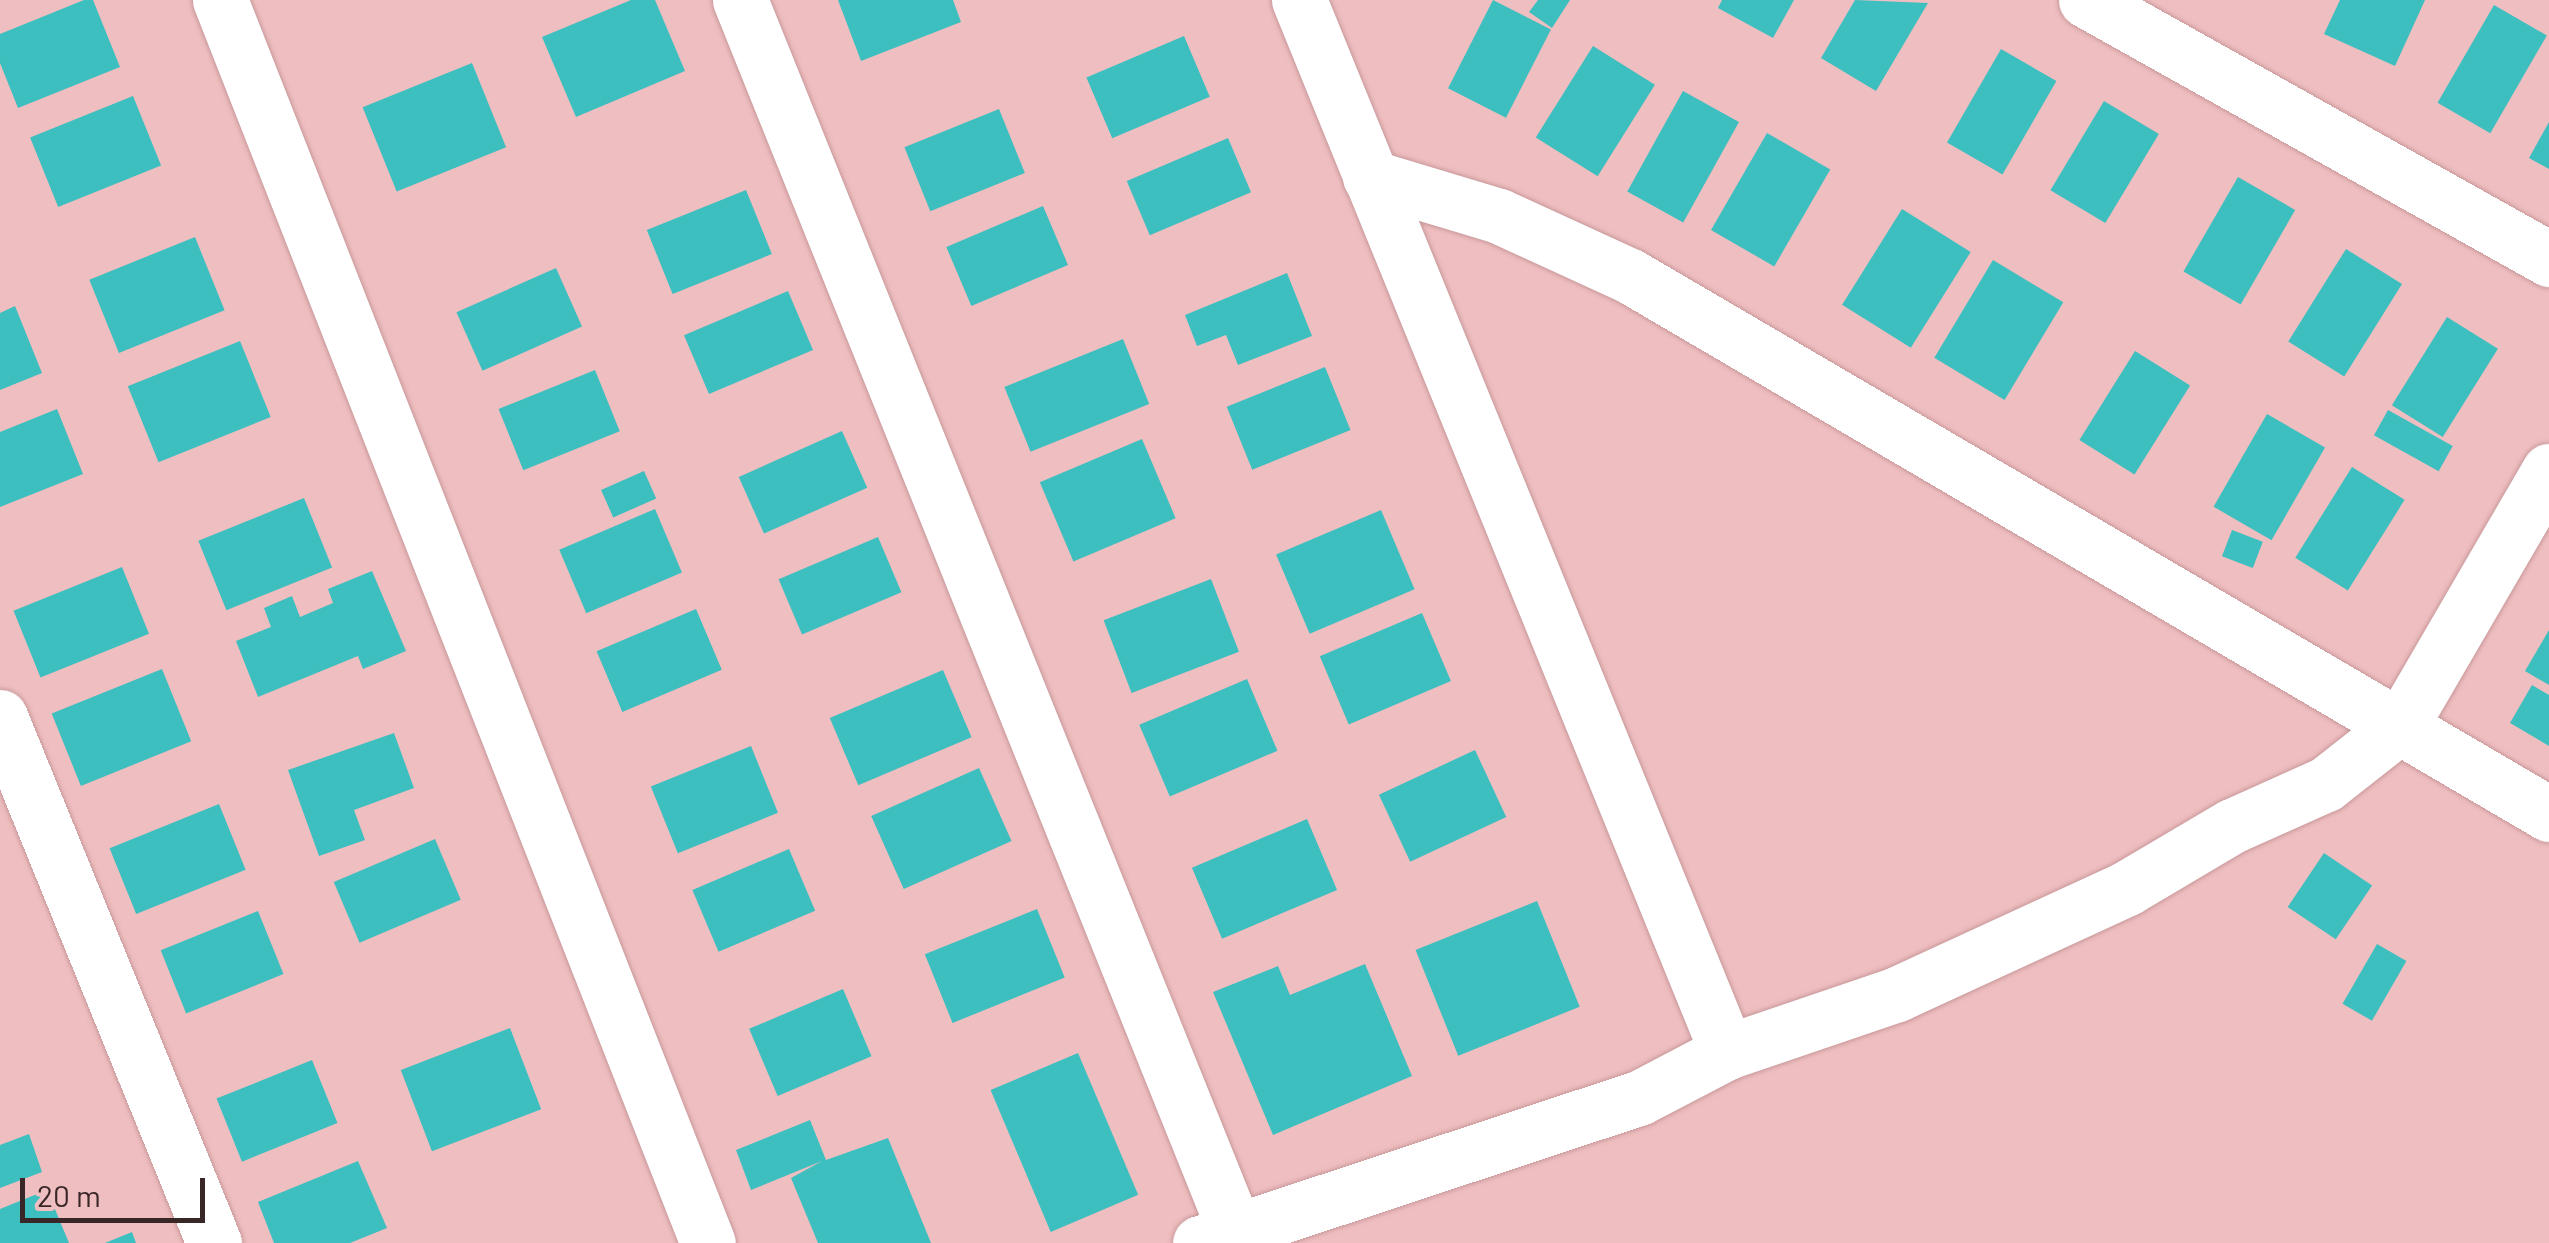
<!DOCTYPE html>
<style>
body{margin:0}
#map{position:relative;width:2549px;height:1243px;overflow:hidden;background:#efbec0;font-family:Barlow,sans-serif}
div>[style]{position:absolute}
.building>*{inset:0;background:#3ebfbf;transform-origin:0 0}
.roads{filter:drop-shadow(0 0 2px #c7989a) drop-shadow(0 0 2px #c7989a)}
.minor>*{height:55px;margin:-27.5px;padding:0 27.5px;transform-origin:27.5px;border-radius:27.5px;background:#fff}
span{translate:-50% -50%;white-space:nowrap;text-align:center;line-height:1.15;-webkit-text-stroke:9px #efbec0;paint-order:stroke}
.scale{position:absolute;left:20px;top:1178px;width:185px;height:45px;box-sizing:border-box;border:5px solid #392728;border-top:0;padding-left:12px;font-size:30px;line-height:35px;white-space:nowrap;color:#392728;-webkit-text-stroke:8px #efbec0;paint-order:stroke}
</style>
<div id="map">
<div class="building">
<i style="clip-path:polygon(84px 0,93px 0,120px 67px,18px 108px,0 63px,0 34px)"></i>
<i style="clip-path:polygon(631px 0,655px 0,685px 71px,576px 117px,542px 37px)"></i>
<i style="clip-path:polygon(838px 0,953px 0,961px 22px,861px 61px)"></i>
<i style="left:1493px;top:0;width:65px;height:99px;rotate:27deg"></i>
<i style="clip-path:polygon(1538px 0,1570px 0,1552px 28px,1529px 12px)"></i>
<i style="clip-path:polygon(1722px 0,1794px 0,1773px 38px,1718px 8px)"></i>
<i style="clip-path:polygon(1855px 0,1928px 3px,1876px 91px,1821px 58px)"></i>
<i style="clip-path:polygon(2340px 0,2425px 0,2395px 66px,2324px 34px)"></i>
<i style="left:2494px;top:5px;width:61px;height:113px;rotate:30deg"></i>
<i style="left:1184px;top:36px;width:66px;height:106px;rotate:67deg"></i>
<i style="left:1593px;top:46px;width:73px;height:108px;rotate:32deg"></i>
<i style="left:2001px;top:49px;width:64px;height:108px;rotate:30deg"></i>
<i style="left:472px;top:63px;width:91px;height:118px;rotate:68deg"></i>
<i style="left:1683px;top:91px;width:64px;height:115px;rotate:29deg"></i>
<i style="left:133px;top:96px;width:75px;height:111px;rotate:68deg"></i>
<i style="left:2104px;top:101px;width:64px;height:104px;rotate:31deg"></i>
<i style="left:999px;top:109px;width:69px;height:102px;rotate:68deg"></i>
<i style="clip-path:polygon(2549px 122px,2549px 169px,2529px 158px)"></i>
<i style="left:1767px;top:133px;width:73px;height:112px;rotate:30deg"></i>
<i style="left:1228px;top:138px;width:59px;height:110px;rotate:67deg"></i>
<i style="left:2238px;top:177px;width:66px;height:109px;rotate:30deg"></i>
<i style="left:746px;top:190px;width:69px;height:107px;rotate:68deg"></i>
<i style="left:1043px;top:206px;width:64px;height:105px;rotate:67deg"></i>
<i style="left:1902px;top:209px;width:81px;height:113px;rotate:32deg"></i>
<i style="left:195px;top:237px;width:79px;height:114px;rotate:68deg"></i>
<i style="left:2346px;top:249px;width:66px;height:109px;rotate:32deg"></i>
<i style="left:1993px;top:260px;width:82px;height:114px;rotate:31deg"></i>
<i style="left:556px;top:268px;width:64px;height:109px;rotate:66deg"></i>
<i style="clip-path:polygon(1287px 273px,1312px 336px,1238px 365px,1226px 335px,1197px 346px,1185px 315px)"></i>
<i style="left:788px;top:291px;width:64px;height:113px;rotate:67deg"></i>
<i style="clip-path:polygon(15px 306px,42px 373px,0 390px,0 313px)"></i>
<i style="left:2447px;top:317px;width:60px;height:104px;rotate:32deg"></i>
<i style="left:1123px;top:339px;width:70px;height:128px;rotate:68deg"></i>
<i style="left:240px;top:341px;width:82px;height:121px;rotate:68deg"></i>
<i style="left:2135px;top:351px;width:65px;height:105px;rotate:32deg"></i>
<i style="left:1325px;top:367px;width:68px;height:106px;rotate:68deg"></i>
<i style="left:595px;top:370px;width:66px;height:104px;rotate:68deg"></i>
<i style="clip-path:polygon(57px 409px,83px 474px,0 507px,0 432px)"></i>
<i style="left:2388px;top:410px;width:74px;height:29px;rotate:29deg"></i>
<i style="left:2267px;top:414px;width:67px;height:107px;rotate:30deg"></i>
<i style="left:842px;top:431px;width:62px;height:113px;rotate:66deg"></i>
<i style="left:1142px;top:439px;width:86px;height:111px;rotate:67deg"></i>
<i style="left:2352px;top:467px;width:62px;height:107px;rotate:32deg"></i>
<i style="left:644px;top:471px;width:30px;height:47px;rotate:66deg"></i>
<i style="left:304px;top:498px;width:75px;height:114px;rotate:68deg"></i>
<i style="left:655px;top:509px;width:69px;height:104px;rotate:67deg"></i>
<i style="left:1381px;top:510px;width:86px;height:114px;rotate:67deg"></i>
<i style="left:2232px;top:530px;width:33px;height:28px;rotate:21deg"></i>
<i style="left:878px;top:537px;width:60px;height:108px;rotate:67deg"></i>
<i style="left:122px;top:567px;width:72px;height:117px;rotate:68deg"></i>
<i style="clip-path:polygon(372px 571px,406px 651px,363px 669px,358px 656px,258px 697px,236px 641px,271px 627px,264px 608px,292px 596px,300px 617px,333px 603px,328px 589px)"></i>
<i style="left:1211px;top:579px;width:78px;height:115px;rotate:69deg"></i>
<i style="left:696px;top:609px;width:66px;height:108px;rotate:67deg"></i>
<i style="left:1422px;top:613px;width:74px;height:111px;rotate:67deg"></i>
<i style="clip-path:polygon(2549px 630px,2549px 685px,2525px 671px)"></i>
<i style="left:162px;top:669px;width:78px;height:119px;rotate:68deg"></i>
<i style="left:943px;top:670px;width:73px;height:123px;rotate:67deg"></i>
<i style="left:1247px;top:679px;width:78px;height:117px;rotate:67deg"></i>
<i style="clip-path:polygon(2532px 685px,2549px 695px,2549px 746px,2510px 723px)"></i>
<i style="clip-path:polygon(394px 733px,414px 788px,354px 810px,365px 840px,319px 856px,288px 770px)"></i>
<i style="left:751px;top:746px;width:72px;height:108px;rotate:68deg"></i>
<i style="left:1475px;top:750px;width:74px;height:106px;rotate:65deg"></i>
<i style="left:979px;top:768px;width:80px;height:118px;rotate:66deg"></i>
<i style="left:219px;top:804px;width:71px;height:118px;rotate:68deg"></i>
<i style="left:1307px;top:819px;width:77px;height:125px;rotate:67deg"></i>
<i style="left:435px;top:839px;width:66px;height:110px;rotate:67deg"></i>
<i style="left:789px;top:849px;width:67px;height:105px;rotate:67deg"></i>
<i style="left:2324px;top:853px;width:58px;height:65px;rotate:34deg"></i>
<i style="left:1537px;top:901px;width:114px;height:131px;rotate:68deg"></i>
<i style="left:1037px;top:909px;width:74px;height:121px;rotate:68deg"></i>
<i style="left:258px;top:911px;width:68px;height:105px;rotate:68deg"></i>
<i style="left:2377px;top:944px;width:34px;height:69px;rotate:30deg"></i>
<i style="clip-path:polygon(1365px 964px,1412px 1076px,1273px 1135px,1213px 992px,1278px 966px,1290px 995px)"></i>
<i style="left:843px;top:989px;width:73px;height:102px;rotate:67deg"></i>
<i style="left:510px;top:1028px;width:87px;height:117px;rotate:69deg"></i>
<i style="left:1078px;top:1053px;width:154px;height:95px;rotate:67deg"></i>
<i style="left:312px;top:1060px;width:68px;height:103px;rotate:68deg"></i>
<i style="clip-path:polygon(810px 1120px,826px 1160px,888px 1138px,931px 1243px,818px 1243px,791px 1178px,822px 1161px,751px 1190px,736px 1150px)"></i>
<i style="clip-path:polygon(29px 1134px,42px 1172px,0 1188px,0 1145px)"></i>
<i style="clip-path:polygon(358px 1161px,387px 1228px,350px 1243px,274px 1243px,258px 1202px)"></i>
<i style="clip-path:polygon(47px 1190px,69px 1243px,0 1243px,0 1209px)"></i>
<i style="clip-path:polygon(132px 1232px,136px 1243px,105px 1243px)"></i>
</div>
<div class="roads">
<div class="minor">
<i style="left:220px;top:0;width:1335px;rotate:68.57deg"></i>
<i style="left:740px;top:0;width:1324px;rotate:68.09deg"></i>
<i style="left:1299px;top:0;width:1136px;rotate:67.86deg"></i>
<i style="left:2086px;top:0;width:531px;rotate:29.22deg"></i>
<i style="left:1370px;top:177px;width:135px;rotate:16.8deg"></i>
<i style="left:1499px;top:216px;width:144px;rotate:24.6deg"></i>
<i style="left:1630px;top:276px;width:1065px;rotate:30.35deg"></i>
<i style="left:0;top:717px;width:568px;rotate:67.86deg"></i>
<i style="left:1200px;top:1243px;width:462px;rotate:-18.3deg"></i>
<i style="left:1639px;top:1098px;width:99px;rotate:-27.6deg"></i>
<i style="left:1727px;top:1052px;width:180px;rotate:-18.8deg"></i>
<i style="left:1897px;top:994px;width:253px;rotate:-24.7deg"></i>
<i style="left:2127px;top:888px;width:122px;rotate:-30.6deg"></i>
<i style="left:2232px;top:826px;width:103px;rotate:-24.1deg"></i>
<i style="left:2326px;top:784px;width:95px;rotate:-38.2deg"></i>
<i style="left:2401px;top:725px;width:294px;rotate:-59.8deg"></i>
</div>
</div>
<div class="scale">20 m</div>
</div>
